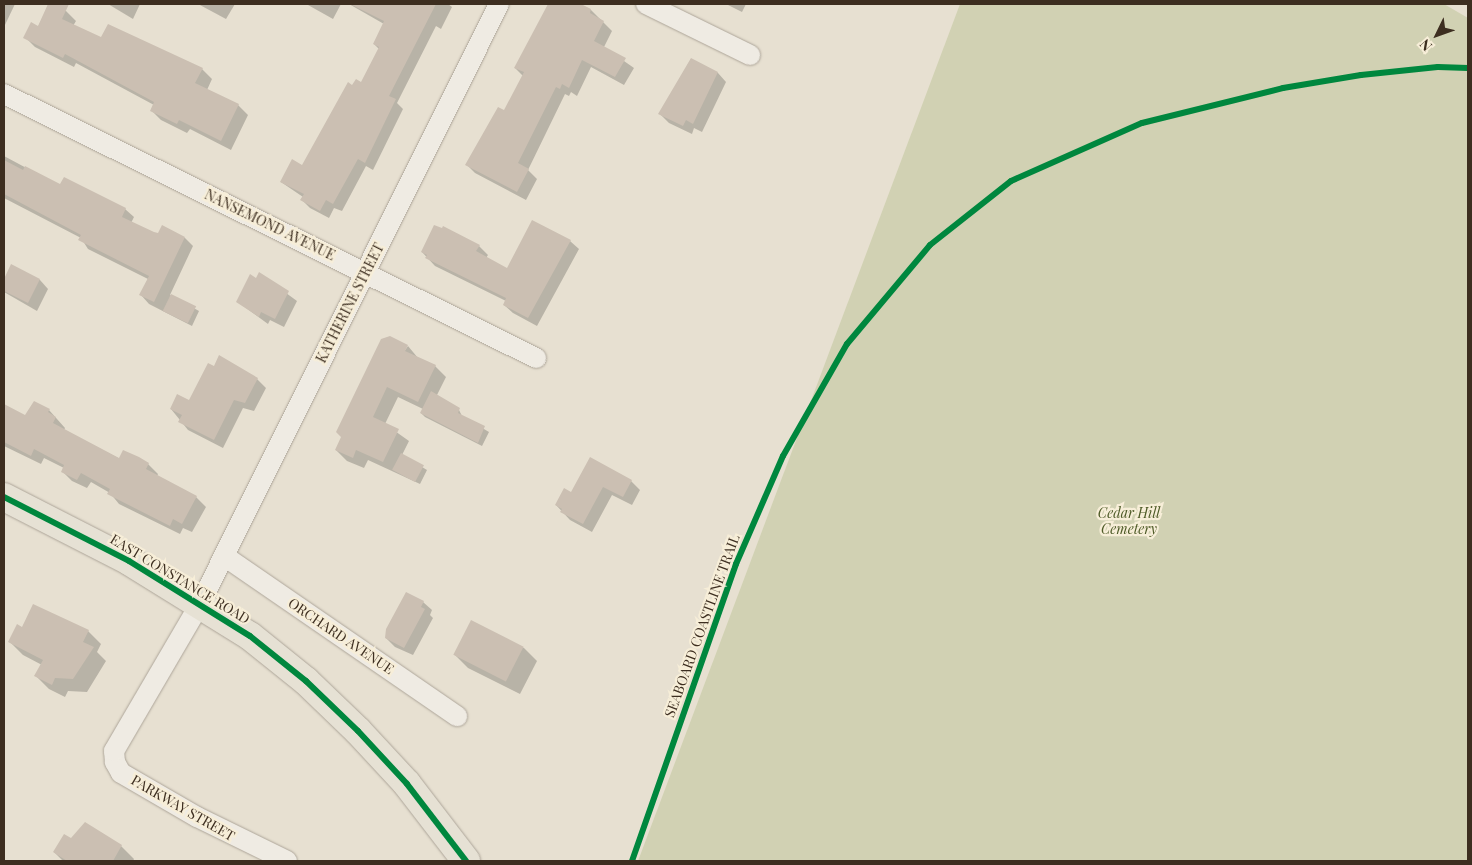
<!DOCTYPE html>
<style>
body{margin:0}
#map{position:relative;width:1472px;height:865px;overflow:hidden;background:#e7e0d1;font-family:"Playfair Display",serif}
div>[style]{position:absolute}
.cemetery>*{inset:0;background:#d1d1b3}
.shadow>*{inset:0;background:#0003}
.building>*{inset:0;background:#cbbfb2;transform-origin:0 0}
.roads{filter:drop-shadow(0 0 1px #ada599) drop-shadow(0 0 1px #ada599)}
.minor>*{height:20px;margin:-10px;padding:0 10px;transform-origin:10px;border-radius:10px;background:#efebe3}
.primary>*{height:28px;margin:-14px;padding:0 14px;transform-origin:14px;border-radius:14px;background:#e6e1d4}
.cycleway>*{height:6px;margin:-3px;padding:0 3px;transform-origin:3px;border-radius:3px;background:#00873e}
span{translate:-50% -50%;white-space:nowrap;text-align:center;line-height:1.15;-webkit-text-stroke:4.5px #f7eed8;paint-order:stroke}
.street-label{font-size:14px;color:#3d2e20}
.park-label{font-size:14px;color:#4d5a26;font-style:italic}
.frame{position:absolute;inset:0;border:5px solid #3d2e20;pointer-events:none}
.north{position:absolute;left:1412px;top:10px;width:50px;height:50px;-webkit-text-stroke:4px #f7eed8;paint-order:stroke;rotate:228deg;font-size:14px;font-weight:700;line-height:20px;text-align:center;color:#3d2e20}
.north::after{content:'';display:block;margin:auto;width:18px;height:22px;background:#3d2e20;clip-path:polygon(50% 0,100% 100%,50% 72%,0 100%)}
</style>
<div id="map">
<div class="cemetery">
<i style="clip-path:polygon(960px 4px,1444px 4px,1468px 18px,1468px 861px,638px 861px)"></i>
</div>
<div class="shadow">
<i style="clip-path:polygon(4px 4px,15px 4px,4px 27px)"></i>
<i style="clip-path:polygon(50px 4px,66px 11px,76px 21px,73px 26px,101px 39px,202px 69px,212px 79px,207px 90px,238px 105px,248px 115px,231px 150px,190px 129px,187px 133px,161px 120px,151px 110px,154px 105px,76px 63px,74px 67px,35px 47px,25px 37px,38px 27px)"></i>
<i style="clip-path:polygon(108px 4px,140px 4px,133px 19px)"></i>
<i style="clip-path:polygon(198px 4px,235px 4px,226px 19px)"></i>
<i style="clip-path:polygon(341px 4px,333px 19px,308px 5px,309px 4px)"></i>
<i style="clip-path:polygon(349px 4px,448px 4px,452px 7px,441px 29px,436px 26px,397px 103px,403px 109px,373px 170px,366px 166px,342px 211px,334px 208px,329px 218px,310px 208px,302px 200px,303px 197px,281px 182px,303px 167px,353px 87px,362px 83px,379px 49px,374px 44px,384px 24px)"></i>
<i style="clip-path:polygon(549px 4px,578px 4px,591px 10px,612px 31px,604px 47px,634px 68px,624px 85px,591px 67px,577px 96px,571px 92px,569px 96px,565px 94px,528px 170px,537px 179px,526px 200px,475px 173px,467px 165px,505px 112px,523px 76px,515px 68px)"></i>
<i style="clip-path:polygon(726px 4px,746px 4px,742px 12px)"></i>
<i style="clip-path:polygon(691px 59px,718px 73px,726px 82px,702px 132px,694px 128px,692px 134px,669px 123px,660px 114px)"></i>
<i style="clip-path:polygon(4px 156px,60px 186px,125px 209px,134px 217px,131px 223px,154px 233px,185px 238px,193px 246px,170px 295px,199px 311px,192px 326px,149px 304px,141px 295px,148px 279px,88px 249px,81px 238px,4px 198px)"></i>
<i style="clip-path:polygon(570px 241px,579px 249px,537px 326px,513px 313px,504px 305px,506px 301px,435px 266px,422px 252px,479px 246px,488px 255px,486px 258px,507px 269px)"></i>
<i style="clip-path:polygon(12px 266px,40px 280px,48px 289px,37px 311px,4px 292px,4px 281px)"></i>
<i style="clip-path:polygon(260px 274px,297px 301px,284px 327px,270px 320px,268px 324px,238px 302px)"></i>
<i style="clip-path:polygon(408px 346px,418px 358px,435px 366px,446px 377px,437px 395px,459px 410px,462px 416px,489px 432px,482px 446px,425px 417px,421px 413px,423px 409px,398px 397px,385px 424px,409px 441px,402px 455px,427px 470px,420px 484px,368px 460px,364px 468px,347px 461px,336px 450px)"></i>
<i style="clip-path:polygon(257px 379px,266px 388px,254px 411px,243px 408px,223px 448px,188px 430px,171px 409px)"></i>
<i style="clip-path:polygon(4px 406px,26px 417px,49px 410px,65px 428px,64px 430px,120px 459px,148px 464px,158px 474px,157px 476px,196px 497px,206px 507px,192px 532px,183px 528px,180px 534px,119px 504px,110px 493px,91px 482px,87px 488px,72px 481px,62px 471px,64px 468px,44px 458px,41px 464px,4px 446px)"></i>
<i style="clip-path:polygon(590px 459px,631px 481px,640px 490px,632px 505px,612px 495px,592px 532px,570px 520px,556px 505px,571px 494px)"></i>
<i style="clip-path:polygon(423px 602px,432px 610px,430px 615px,433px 618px,413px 655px,395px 647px,386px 638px)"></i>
<i style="clip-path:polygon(471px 622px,524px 648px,537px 661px,520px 694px,468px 668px,455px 655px)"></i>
<i style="clip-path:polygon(88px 631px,101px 644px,97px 652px,106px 661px,87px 692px,68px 691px,65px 697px,49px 689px,36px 676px,42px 665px,23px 655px,10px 642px)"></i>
<i style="clip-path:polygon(121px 846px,134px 859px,133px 861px,63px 861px,54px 852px)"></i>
</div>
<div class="building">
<i style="clip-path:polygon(48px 4px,69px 4px,62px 19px,101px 37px,108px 24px,203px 68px,195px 83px,239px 104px,221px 141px,179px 120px,177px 124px,150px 111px,154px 102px,65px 54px,63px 58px,23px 38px,31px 22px,38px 26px)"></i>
<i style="clip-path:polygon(350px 4px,436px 4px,389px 96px,396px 99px,365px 163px,358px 159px,333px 204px,326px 200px,320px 211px,300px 200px,304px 194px,280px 182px,292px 159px,302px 165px,348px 82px,352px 85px,356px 79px,361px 82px,379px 47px,373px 44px,384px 21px)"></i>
<i style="clip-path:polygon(548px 4px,581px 4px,591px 9px,590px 13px,604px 21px,594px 41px,626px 58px,615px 77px,582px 60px,569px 88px,562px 84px,560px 89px,556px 87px,518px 163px,529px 169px,517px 192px,465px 165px,498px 107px,504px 110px,524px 72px,514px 68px)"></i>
<i style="clip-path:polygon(691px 58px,718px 72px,693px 124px,686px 120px,683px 126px,658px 114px)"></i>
<i style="clip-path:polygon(4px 160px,23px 170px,25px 166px,60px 184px,64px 177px,126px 208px,122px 217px,154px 232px,158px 233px,162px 225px,185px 237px,154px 302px,139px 295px,149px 276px,78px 240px,81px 235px,4px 194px)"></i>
<i style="clip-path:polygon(532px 220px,571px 240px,528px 318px,503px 305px,506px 298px,425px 258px,427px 255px,421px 252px,434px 225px,442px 228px,443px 226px,480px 245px,476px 251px,507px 268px)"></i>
<i style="clip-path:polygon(11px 264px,40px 279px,28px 303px,4px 291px,4px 279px)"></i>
<i style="clip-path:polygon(259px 272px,289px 291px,275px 319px,261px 312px,259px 317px,236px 302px,250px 274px,256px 278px)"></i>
<i style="left:171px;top:294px;width:28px;height:19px;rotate:26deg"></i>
<i style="clip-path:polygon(390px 336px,408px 345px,405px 351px,436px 365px,418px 402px,387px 387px,373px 417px,399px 429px,383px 462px,356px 450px,353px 458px,335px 450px,341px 437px,336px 432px,381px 339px)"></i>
<i style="clip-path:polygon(219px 355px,258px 378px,245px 403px,234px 400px,214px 440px,178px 422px,182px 415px,170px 409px,177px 394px,189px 400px,208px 363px,214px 366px)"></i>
<i style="clip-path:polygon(431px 391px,460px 408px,458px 413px,485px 426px,478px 443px,420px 413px)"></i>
<i style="clip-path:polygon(34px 401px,50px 409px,48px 412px,56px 417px,53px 423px,119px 458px,123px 450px,139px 457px,149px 463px,146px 469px,197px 496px,182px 524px,173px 519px,170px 526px,107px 494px,110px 489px,81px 473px,77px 480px,61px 472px,64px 465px,34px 449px,31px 456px,4px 442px,4px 404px,25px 415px)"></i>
<i style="left:401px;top:453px;width:26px;height:19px;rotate:28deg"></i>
<i style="clip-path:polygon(590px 457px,632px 480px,623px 497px,603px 487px,583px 524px,560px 512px,562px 509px,555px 505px,564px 488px,571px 492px)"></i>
<i style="clip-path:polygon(406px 592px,424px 601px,421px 607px,425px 609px,404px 648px,385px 638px,386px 629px)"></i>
<i style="clip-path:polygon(33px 604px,89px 630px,83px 642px,94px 647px,73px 679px,55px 678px,52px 685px,34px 676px,43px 660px,8px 642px,17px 624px,22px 627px)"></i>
<i style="left:471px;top:620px;width:59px;height:39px;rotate:27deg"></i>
<i style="clip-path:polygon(85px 822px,122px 845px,113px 861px,67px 861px,53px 852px,64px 834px,71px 838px)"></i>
</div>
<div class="roads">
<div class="minor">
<i style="left:646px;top:4px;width:116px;rotate:26.1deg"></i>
<i style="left:4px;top:94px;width:594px;rotate:26.39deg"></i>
<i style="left:224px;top:556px;width:283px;rotate:34.5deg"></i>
<i style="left:287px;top:861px;width:100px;rotate:-153.9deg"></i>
<i style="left:197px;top:817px;width:88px;rotate:-149.9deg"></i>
<i style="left:121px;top:773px;width:13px;rotate:-119deg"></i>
<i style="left:115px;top:762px;width:11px;rotate:-95deg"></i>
<i style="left:114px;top:751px;width:173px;rotate:-59.7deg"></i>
<i style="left:201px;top:602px;width:668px;rotate:-63.51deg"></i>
</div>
<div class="primary">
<i style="left:4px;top:497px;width:140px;rotate:27.1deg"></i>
<i style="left:129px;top:561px;width:142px;rotate:31.8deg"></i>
<i style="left:250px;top:636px;width:72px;rotate:38.8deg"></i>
<i style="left:306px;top:681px;width:72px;rotate:43.9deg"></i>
<i style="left:358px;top:731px;width:72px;rotate:47.2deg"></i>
<i style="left:407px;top:784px;width:97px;rotate:52.5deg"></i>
</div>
</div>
<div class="cycleway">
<i style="left:4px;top:497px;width:140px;rotate:27.1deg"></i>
<i style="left:129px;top:561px;width:142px;rotate:31.8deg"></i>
<i style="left:250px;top:636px;width:72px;rotate:38.8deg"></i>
<i style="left:306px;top:681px;width:72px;rotate:43.9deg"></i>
<i style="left:358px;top:731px;width:72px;rotate:47.2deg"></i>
<i style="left:407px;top:784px;width:97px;rotate:52.5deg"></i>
<i style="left:632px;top:861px;width:315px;rotate:-70.7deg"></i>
<i style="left:736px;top:564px;width:118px;rotate:-66.5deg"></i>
<i style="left:783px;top:456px;width:129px;rotate:-60.3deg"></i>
<i style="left:847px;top:344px;width:129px;rotate:-50deg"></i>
<i style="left:930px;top:245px;width:103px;rotate:-38.3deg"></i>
<i style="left:1011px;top:181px;width:143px;rotate:-23.9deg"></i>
<i style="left:1142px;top:123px;width:145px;rotate:-13.9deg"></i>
<i style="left:1283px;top:88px;width:79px;rotate:-9.5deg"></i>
<i style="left:1361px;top:75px;width:77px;rotate:-5.9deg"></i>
<i style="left:1438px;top:67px;width:30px;rotate:2deg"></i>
</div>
<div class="street-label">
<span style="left:270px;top:225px;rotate:26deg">NANSEMOND AVENUE</span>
<span style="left:350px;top:303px;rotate:-63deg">KATHERINE STREET</span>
<span style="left:180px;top:579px;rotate:31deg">EAST CONSTANCE ROAD</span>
<span style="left:702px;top:626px;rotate:-70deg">SEABOARD COASTLINE TRAIL</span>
<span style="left:341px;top:636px;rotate:34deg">ORCHARD AVENUE</span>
<span style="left:183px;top:808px;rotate:30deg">PARKWAY STREET</span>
</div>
<div class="park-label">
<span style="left:1129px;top:521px">Cedar Hill<br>Cemetery</span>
</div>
<div class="frame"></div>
<div class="north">N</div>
</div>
